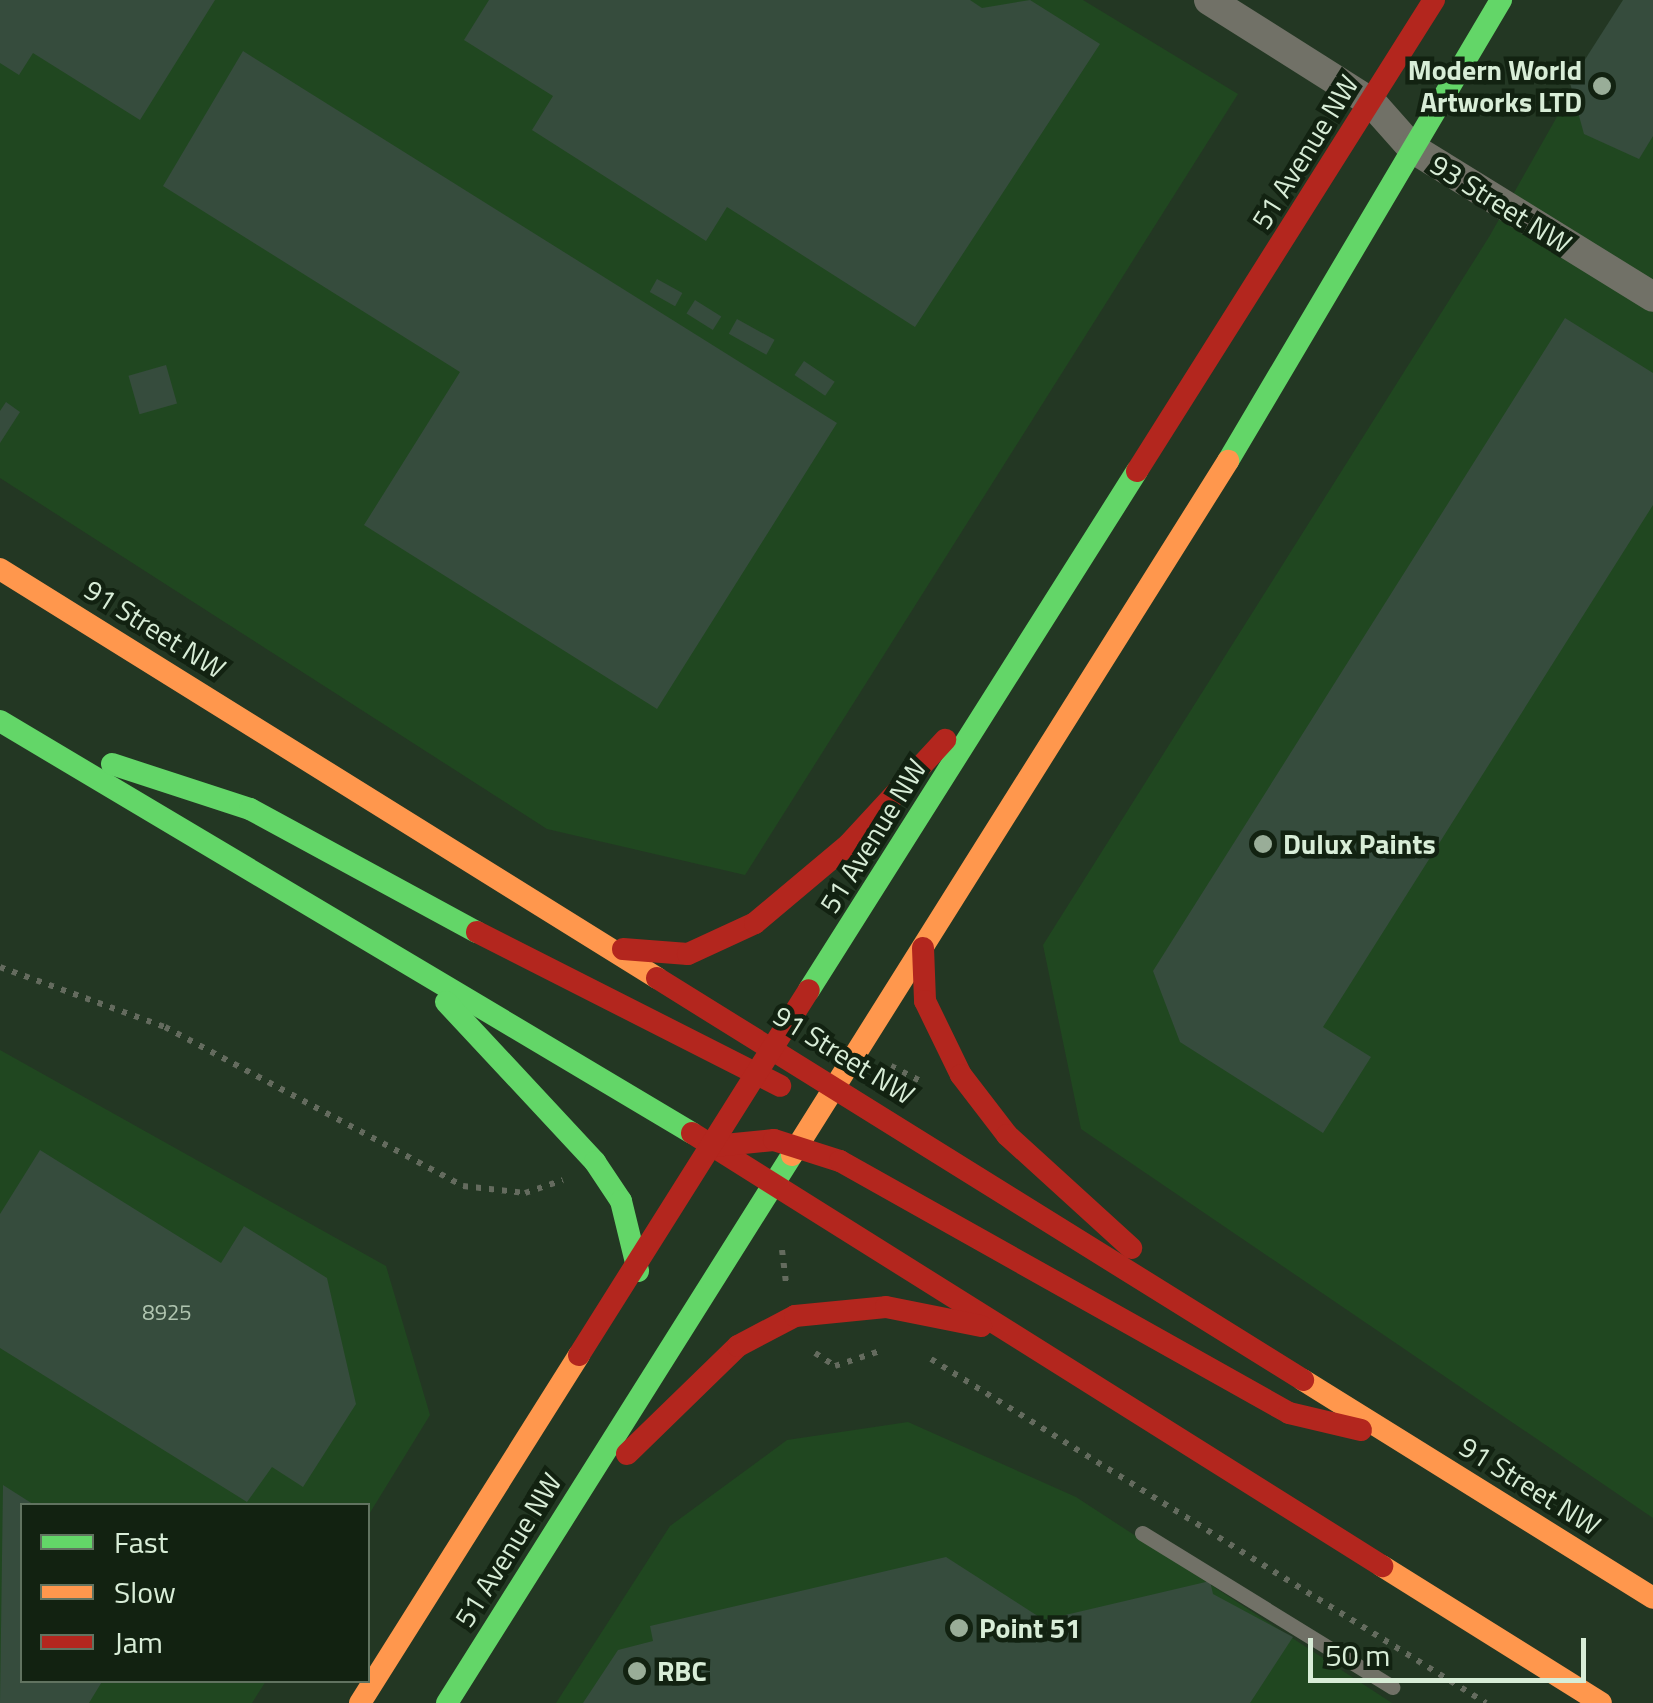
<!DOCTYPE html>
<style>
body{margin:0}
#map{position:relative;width:1653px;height:1703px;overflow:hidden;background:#233723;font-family:"Titillium Web",sans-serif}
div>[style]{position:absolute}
.built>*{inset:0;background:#204720}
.building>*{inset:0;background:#364c3d;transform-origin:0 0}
.path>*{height:6px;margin-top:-3px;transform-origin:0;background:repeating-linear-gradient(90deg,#646b5e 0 5px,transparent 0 13px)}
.lane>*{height:15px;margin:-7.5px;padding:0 7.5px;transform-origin:7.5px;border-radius:7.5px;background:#717167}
.street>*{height:30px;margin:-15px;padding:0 15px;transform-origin:15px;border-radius:15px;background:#717167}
.fast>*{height:22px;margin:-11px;padding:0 11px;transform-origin:11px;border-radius:11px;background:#63d668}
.slow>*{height:22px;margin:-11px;padding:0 11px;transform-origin:11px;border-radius:11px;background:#ff974d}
.jam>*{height:22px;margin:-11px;padding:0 11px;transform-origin:11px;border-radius:11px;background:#b3261e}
.dots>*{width:28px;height:28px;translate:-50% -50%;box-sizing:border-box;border:5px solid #122211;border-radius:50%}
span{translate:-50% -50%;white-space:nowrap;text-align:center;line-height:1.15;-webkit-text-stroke:9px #122211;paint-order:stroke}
.number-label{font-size:22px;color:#b0c5b0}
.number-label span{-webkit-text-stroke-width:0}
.poi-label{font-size:28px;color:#d8edd7;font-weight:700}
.right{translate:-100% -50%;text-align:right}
.left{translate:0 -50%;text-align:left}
.street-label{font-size:28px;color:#d8edd7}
.legend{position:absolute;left:20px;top:1503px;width:350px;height:180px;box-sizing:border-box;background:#122211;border:2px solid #617360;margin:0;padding:12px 18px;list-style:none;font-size:30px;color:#d8edd7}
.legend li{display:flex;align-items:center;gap:20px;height:50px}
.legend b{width:50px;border:2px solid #617360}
.scale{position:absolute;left:1308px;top:1638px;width:278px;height:45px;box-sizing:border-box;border:5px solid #d8edd7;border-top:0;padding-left:12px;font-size:30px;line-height:35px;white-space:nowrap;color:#d8edd7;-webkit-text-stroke:8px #122211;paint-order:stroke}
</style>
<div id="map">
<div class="built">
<i style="clip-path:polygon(0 0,1083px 0,1238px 94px,745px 875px,547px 829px,0 478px)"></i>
<i style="clip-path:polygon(1623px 0,1653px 0,1653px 1518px,1081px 1129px,1043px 945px,1489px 237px)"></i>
<i style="clip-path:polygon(0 1050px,386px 1266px,430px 1415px,368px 1516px,368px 1506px,22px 1506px,22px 1680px,266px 1681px,252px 1703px,0 1703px)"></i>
<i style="clip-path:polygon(908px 1422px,1076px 1497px,1392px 1703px,556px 1703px,670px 1526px,787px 1440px)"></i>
</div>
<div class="building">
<i style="clip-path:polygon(0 0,215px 0,140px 120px,33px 53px,19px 75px,0 63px)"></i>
<i style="clip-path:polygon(489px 0,970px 0,982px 8px,1030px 0,1100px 44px,915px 327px,727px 207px,706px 241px,532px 130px,553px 96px,464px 40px)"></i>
<i style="clip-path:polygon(1623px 0,1653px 0,1653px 136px,1639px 159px,1584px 134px,1570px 83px)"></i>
<i style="clip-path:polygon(243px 51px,837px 423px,657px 709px,364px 525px,460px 372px,163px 186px)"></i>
<i style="left:657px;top:279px;width:29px;height:15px;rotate:29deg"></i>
<i style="left:695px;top:300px;width:31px;height:16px;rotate:32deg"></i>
<i style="clip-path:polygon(1565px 318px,1653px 373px,1653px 505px,1323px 1027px,1371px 1057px,1323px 1133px,1180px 1042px,1153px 971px)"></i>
<i style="left:737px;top:319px;width:43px;height:17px;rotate:29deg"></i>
<i style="left:804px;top:361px;width:37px;height:17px;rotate:34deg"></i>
<i style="left:166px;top:365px;width:40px;height:39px;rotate:74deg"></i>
<i style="clip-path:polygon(6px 402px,20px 412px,0 443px,0 411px)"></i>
<i style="clip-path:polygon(40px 1150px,221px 1263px,244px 1226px,327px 1278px,356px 1404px,303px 1487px,272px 1467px,247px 1502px,0 1348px,0 1214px)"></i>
<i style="clip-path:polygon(3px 1485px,36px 1506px,22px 1506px,22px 1680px,103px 1680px,89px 1703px,0 1703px)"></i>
<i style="clip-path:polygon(946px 1557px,1044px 1620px,1210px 1581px,1213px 1594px,1293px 1637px,1250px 1703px,583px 1703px,618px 1650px,653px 1641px,650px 1626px)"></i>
</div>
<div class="path">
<i style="left:0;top:967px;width:176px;rotate:20deg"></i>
<i style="left:165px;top:1027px;width:338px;rotate:28.1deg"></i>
<i style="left:463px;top:1186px;width:62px;rotate:6.4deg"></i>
<i style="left:525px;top:1193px;width:40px;rotate:-18.9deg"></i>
<i style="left:891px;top:1066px;width:33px;rotate:27deg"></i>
<i style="left:782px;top:1250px;width:32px;rotate:83deg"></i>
<i style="left:815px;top:1353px;width:24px;rotate:33deg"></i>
<i style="left:835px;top:1366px;width:47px;rotate:-18.4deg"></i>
<i style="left:931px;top:1359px;width:653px;rotate:31.79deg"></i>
</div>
<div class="lane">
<i style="left:1142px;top:1533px;width:294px;rotate:31.6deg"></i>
</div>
<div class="street">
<i style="left:1209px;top:0;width:193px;rotate:32.3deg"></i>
<i style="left:1372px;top:103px;width:60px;rotate:48.4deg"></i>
<i style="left:1412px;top:148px;width:283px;rotate:31.7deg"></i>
</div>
<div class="fast">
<i style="left:1228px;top:461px;width:536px;rotate:-59.37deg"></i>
<i style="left:0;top:721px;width:805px;rotate:30.77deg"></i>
<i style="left:112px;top:764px;width:145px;rotate:18.1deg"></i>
<i style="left:250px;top:809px;width:258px;rotate:28.5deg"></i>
<i style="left:809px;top:990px;width:614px;rotate:-57.71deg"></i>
<i style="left:446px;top:1002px;width:219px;rotate:47deg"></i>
<i style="left:595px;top:1162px;width:47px;rotate:56.3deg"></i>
<i style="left:621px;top:1201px;width:72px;rotate:76.3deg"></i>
<i style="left:447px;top:1703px;width:648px;rotate:-57.81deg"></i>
</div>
<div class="slow">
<i style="left:0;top:569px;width:774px;rotate:31.9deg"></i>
<i style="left:792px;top:1155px;width:820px;rotate:-57.86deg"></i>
<i style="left:1303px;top:1380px;width:412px;rotate:31.9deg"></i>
<i style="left:1382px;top:1566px;width:258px;rotate:32deg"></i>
<i style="left:360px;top:1703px;width:411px;rotate:-57.8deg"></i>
</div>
<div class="jam">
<i style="left:1137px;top:471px;width:557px;rotate:-57.77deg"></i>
<i style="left:477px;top:932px;width:340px;rotate:26.9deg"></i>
<i style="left:923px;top:948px;width:53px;rotate:87.8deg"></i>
<i style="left:925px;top:1001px;width:82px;rotate:64.1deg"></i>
<i style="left:961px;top:1075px;width:76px;rotate:52.5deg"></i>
<i style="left:1007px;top:1135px;width:168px;rotate:42.3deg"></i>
<i style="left:623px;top:949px;width:65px;rotate:4.4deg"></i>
<i style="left:688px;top:954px;width:74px;rotate:-24.8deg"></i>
<i style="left:755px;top:923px;width:123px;rotate:-40deg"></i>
<i style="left:849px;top:844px;width:142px;rotate:-47.3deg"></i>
<i style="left:657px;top:978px;width:761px;rotate:31.89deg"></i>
<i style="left:692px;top:1133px;width:815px;rotate:32.11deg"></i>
<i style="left:714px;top:1146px;width:60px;rotate:-5.7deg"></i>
<i style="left:774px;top:1140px;width:69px;rotate:17.7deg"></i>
<i style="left:840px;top:1161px;width:515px;rotate:29.3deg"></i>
<i style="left:1289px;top:1413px;width:74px;rotate:13.3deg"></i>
<i style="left:579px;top:1355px;width:431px;rotate:-57.8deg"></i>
<i style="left:627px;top:1454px;width:155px;rotate:-44.2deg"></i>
<i style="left:738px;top:1346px;width:64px;rotate:-27.8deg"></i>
<i style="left:795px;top:1316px;width:91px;rotate:-5.6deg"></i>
<i style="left:886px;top:1307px;width:97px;rotate:11.3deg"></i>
</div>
<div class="dots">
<i style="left:1602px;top:86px;background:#99ad98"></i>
<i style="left:1263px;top:844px;background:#99ad98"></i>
<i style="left:959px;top:1628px;background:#99ad98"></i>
<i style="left:637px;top:1671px;background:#99ad98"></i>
</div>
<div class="number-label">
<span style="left:167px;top:1313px">8925</span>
</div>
<div class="poi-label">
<span class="right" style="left:1582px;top:86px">Modern World<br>Artworks LTD</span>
<span class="left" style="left:1283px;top:844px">Dulux Paints</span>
<span class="left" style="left:979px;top:1628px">Point 51</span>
<span class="left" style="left:657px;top:1671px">RBC</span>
</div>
<div class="street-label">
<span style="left:1305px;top:152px;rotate:-58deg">51 Avenue NW</span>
<span style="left:1501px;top:204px;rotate:32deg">93 Street NW</span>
<span style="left:155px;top:629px;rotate:32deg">91 Street NW</span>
<span style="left:873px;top:836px;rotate:-58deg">51 Avenue NW</span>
<span style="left:844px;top:1055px;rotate:32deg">91 Street NW</span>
<span style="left:1530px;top:1486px;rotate:32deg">91 Street NW</span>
<span style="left:508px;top:1550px;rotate:-58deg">51 Avenue NW</span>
</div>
<ul class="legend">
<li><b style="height:12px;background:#63d668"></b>Fast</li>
<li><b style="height:12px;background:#ff974d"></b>Slow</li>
<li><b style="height:12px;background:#b3261e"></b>Jam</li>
</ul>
<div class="scale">50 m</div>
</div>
